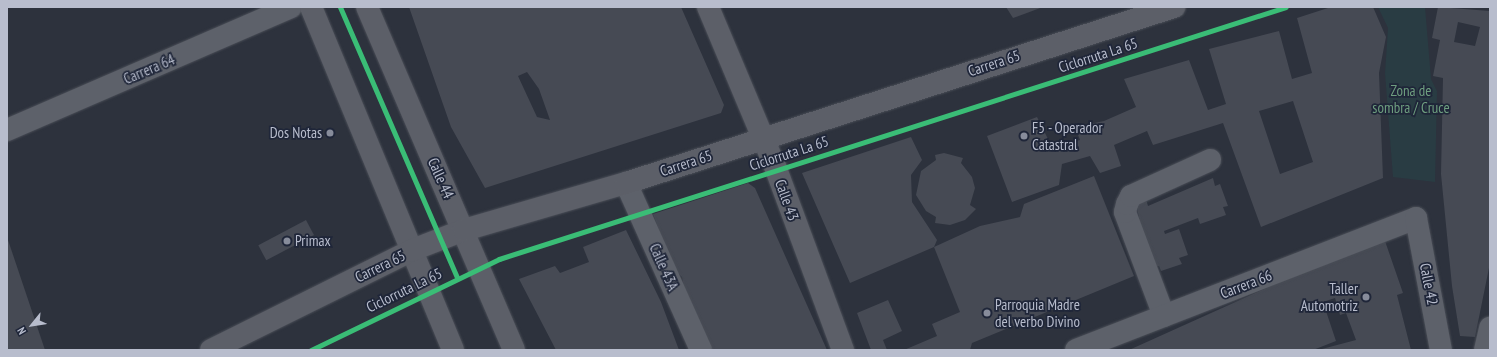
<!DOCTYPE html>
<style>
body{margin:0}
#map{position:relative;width:1497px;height:357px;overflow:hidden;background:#2d323d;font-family:"PT Sans Narrow",sans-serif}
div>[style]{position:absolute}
.green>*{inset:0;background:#293c43}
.building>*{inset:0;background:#464a54;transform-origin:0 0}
.roads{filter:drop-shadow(0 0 1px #494d56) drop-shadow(0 0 1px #494d56)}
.street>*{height:22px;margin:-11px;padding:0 11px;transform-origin:11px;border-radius:11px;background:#5d616a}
.secondary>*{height:22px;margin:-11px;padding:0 11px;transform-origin:11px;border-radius:11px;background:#5c5f68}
.cycleway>*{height:5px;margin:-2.5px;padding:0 2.5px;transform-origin:2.5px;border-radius:2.5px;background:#3abd76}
.dots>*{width:11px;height:11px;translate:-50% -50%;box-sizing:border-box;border:2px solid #1f2639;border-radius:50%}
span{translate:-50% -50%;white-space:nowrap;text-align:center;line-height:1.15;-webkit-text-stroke:3.5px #1f2639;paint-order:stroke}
.street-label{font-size:15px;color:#b8bdcd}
.park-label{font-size:15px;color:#6e9e7f}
.poi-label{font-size:15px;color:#b8bdcd}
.left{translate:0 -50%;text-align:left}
.right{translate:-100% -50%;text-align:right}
.frame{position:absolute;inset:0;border:8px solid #b8bdcd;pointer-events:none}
.north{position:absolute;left:12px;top:305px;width:40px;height:40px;-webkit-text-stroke:3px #1f2639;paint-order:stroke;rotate:240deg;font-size:11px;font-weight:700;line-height:16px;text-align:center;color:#b8bdcd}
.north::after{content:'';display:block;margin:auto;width:14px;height:18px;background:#b8bdcd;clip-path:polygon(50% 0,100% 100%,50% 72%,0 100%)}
</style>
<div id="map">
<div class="green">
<i style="clip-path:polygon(1378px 7px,1425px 7px,1431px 79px,1437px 91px,1435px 182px,1393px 177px,1385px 73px,1388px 28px)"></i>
</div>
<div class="building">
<i style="clip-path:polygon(evenodd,409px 7px,681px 7px,724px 105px,721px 113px,485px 188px,451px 127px,409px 7px,527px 72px,539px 89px,550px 120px,537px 117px,518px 76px,527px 72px)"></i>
<i style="clip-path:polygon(1006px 7px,1043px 7px,1013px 18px)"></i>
<i style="clip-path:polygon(evenodd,1331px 7px,1373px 7px,1386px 37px,1379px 73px,1383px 178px,1261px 227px,1223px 123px,1153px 145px,1147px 131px,1114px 145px,1121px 166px,1100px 173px,1090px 156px,1062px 164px,1059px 185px,1012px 202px,987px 136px,1037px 117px,1052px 147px,1080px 140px,1075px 127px,1104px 121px,1136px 107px,1124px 79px,1189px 60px,1208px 110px,1226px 104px,1209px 49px,1279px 31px,1292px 79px,1312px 73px,1297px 18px,1331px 7px,1293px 101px,1313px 162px,1280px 174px,1259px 111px,1293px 101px)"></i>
<i style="clip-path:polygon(evenodd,1438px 7px,1490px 11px,1490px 263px,1475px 337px,1460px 336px,1452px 286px,1441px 174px,1443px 78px,1433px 76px,1440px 40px,1432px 38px,1438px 7px,1458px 22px,1480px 27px,1475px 46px,1454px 42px,1458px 22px)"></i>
<i style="clip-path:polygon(911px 137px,922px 160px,911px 175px,912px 202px,937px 240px,934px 247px,850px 283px,802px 173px)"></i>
<i style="clip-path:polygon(944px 153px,963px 158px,961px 163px,972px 177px,975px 188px,970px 205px,976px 209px,965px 220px,950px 225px,935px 223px,936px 217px,926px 211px,916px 195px,921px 171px,936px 160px,935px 155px)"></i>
<i style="clip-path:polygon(1094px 176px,1134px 276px,972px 343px,970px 350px,904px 350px,937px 336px,932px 324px,960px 312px,934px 247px,980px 226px,1020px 217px,1024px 204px)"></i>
<i style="clip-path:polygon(1213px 178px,1215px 186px,1220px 184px,1228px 206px,1223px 207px,1226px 215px,1200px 224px,1198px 218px,1164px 231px,1165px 234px,1179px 229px,1188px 255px,1179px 258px,1182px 264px,1161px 271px,1159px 266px,1150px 269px,1136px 203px,1146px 199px,1148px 206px)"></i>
<i style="clip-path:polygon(748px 183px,755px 188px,827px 350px,709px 350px,687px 301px,682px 277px,674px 269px,653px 214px)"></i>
<i style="left:306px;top:220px;width:17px;height:54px;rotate:62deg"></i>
<i style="clip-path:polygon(626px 230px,661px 302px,679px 350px,556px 350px,519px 279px,555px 266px,560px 273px,589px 262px,583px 247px)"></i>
<i style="clip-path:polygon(7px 237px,45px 350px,7px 350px)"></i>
<i style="clip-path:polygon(1385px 241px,1403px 293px,1397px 295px,1411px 350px,1318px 350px,1356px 340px,1346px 313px,1340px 315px,1335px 298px,1323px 302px,1336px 341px,1313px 350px,1129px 350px,1311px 268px)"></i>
<i style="clip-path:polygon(888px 300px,902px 331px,883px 340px,887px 350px,871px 350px,857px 313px)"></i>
</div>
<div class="roads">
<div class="street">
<i style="left:7px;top:130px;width:309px;rotate:-23.4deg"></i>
<i style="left:626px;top:183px;width:183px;rotate:65.8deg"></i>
<i style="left:1164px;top:316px;width:111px;rotate:-110.6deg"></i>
<i style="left:1125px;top:212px;width:8px;rotate:-76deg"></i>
<i style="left:1127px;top:204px;width:9px;rotate:-63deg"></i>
<i style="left:1131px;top:196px;width:87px;rotate:-24.5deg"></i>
<i style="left:1076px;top:350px;width:365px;rotate:-21.2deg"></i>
<i style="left:1416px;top:218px;width:134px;rotate:79.3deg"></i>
<i style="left:1485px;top:350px;width:23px;rotate:-77deg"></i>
</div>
<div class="secondary">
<i style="left:311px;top:7px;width:371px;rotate:67.5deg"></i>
<i style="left:367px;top:7px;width:373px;rotate:66.8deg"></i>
<i style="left:708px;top:7px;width:176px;rotate:67.2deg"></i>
<i style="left:776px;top:169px;width:193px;rotate:69.7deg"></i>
<i style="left:211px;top:350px;width:222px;rotate:-26.4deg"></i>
<i style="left:410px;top:251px;width:58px;rotate:-21.3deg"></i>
<i style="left:464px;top:230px;width:169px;rotate:-16.2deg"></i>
<i style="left:626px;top:183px;width:576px;rotate:-17.81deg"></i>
</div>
</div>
<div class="cycleway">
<i style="left:340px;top:7px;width:295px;rotate:66.6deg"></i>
<i style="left:311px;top:350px;width:209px;rotate:-25.8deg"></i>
<i style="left:499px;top:259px;width:826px;rotate:-17.76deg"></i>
</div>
<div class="dots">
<i style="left:330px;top:133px;background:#878c9b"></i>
<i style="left:1024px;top:136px;background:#878c9b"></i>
<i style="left:287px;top:241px;background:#878c9b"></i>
<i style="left:1366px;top:297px;background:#878c9b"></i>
<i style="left:987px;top:313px;background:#878c9b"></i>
</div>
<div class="street-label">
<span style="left:1098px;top:55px;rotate:-18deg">Ciclorruta La 65</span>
<span style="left:994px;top:63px;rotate:-18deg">Carrera 65</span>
<span style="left:149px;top:69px;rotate:-23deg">Carrera 64</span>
<span style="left:789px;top:153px;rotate:-18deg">Ciclorruta La 65</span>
<span style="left:686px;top:163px;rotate:-18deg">Carrera 65</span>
<span style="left:441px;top:178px;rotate:66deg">Calle 44</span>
<span style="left:787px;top:200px;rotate:70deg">Calle 43</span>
<span style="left:380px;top:266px;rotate:-26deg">Carrera 65</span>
<span style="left:664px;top:267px;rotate:66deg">Calle 43A</span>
<span style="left:1246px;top:284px;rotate:-21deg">Carrera 66</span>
<span style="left:1429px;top:284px;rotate:79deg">Calle 42</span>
<span style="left:404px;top:290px;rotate:-26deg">Ciclorruta La 65</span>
</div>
<div class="park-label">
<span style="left:1411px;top:99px">Zona de<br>sombra / Cruce</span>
</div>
<div class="poi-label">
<span class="left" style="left:1032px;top:136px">F5 - Operador<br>Catastral</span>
<span class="right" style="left:322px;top:133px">Dos Notas</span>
<span class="left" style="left:295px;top:241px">Primax</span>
<span class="right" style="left:1358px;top:297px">Taller<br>Automotriz</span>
<span class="left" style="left:995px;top:313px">Parroquia Madre<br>del verbo Divino</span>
</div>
<div class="frame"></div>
<div class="north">N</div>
</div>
